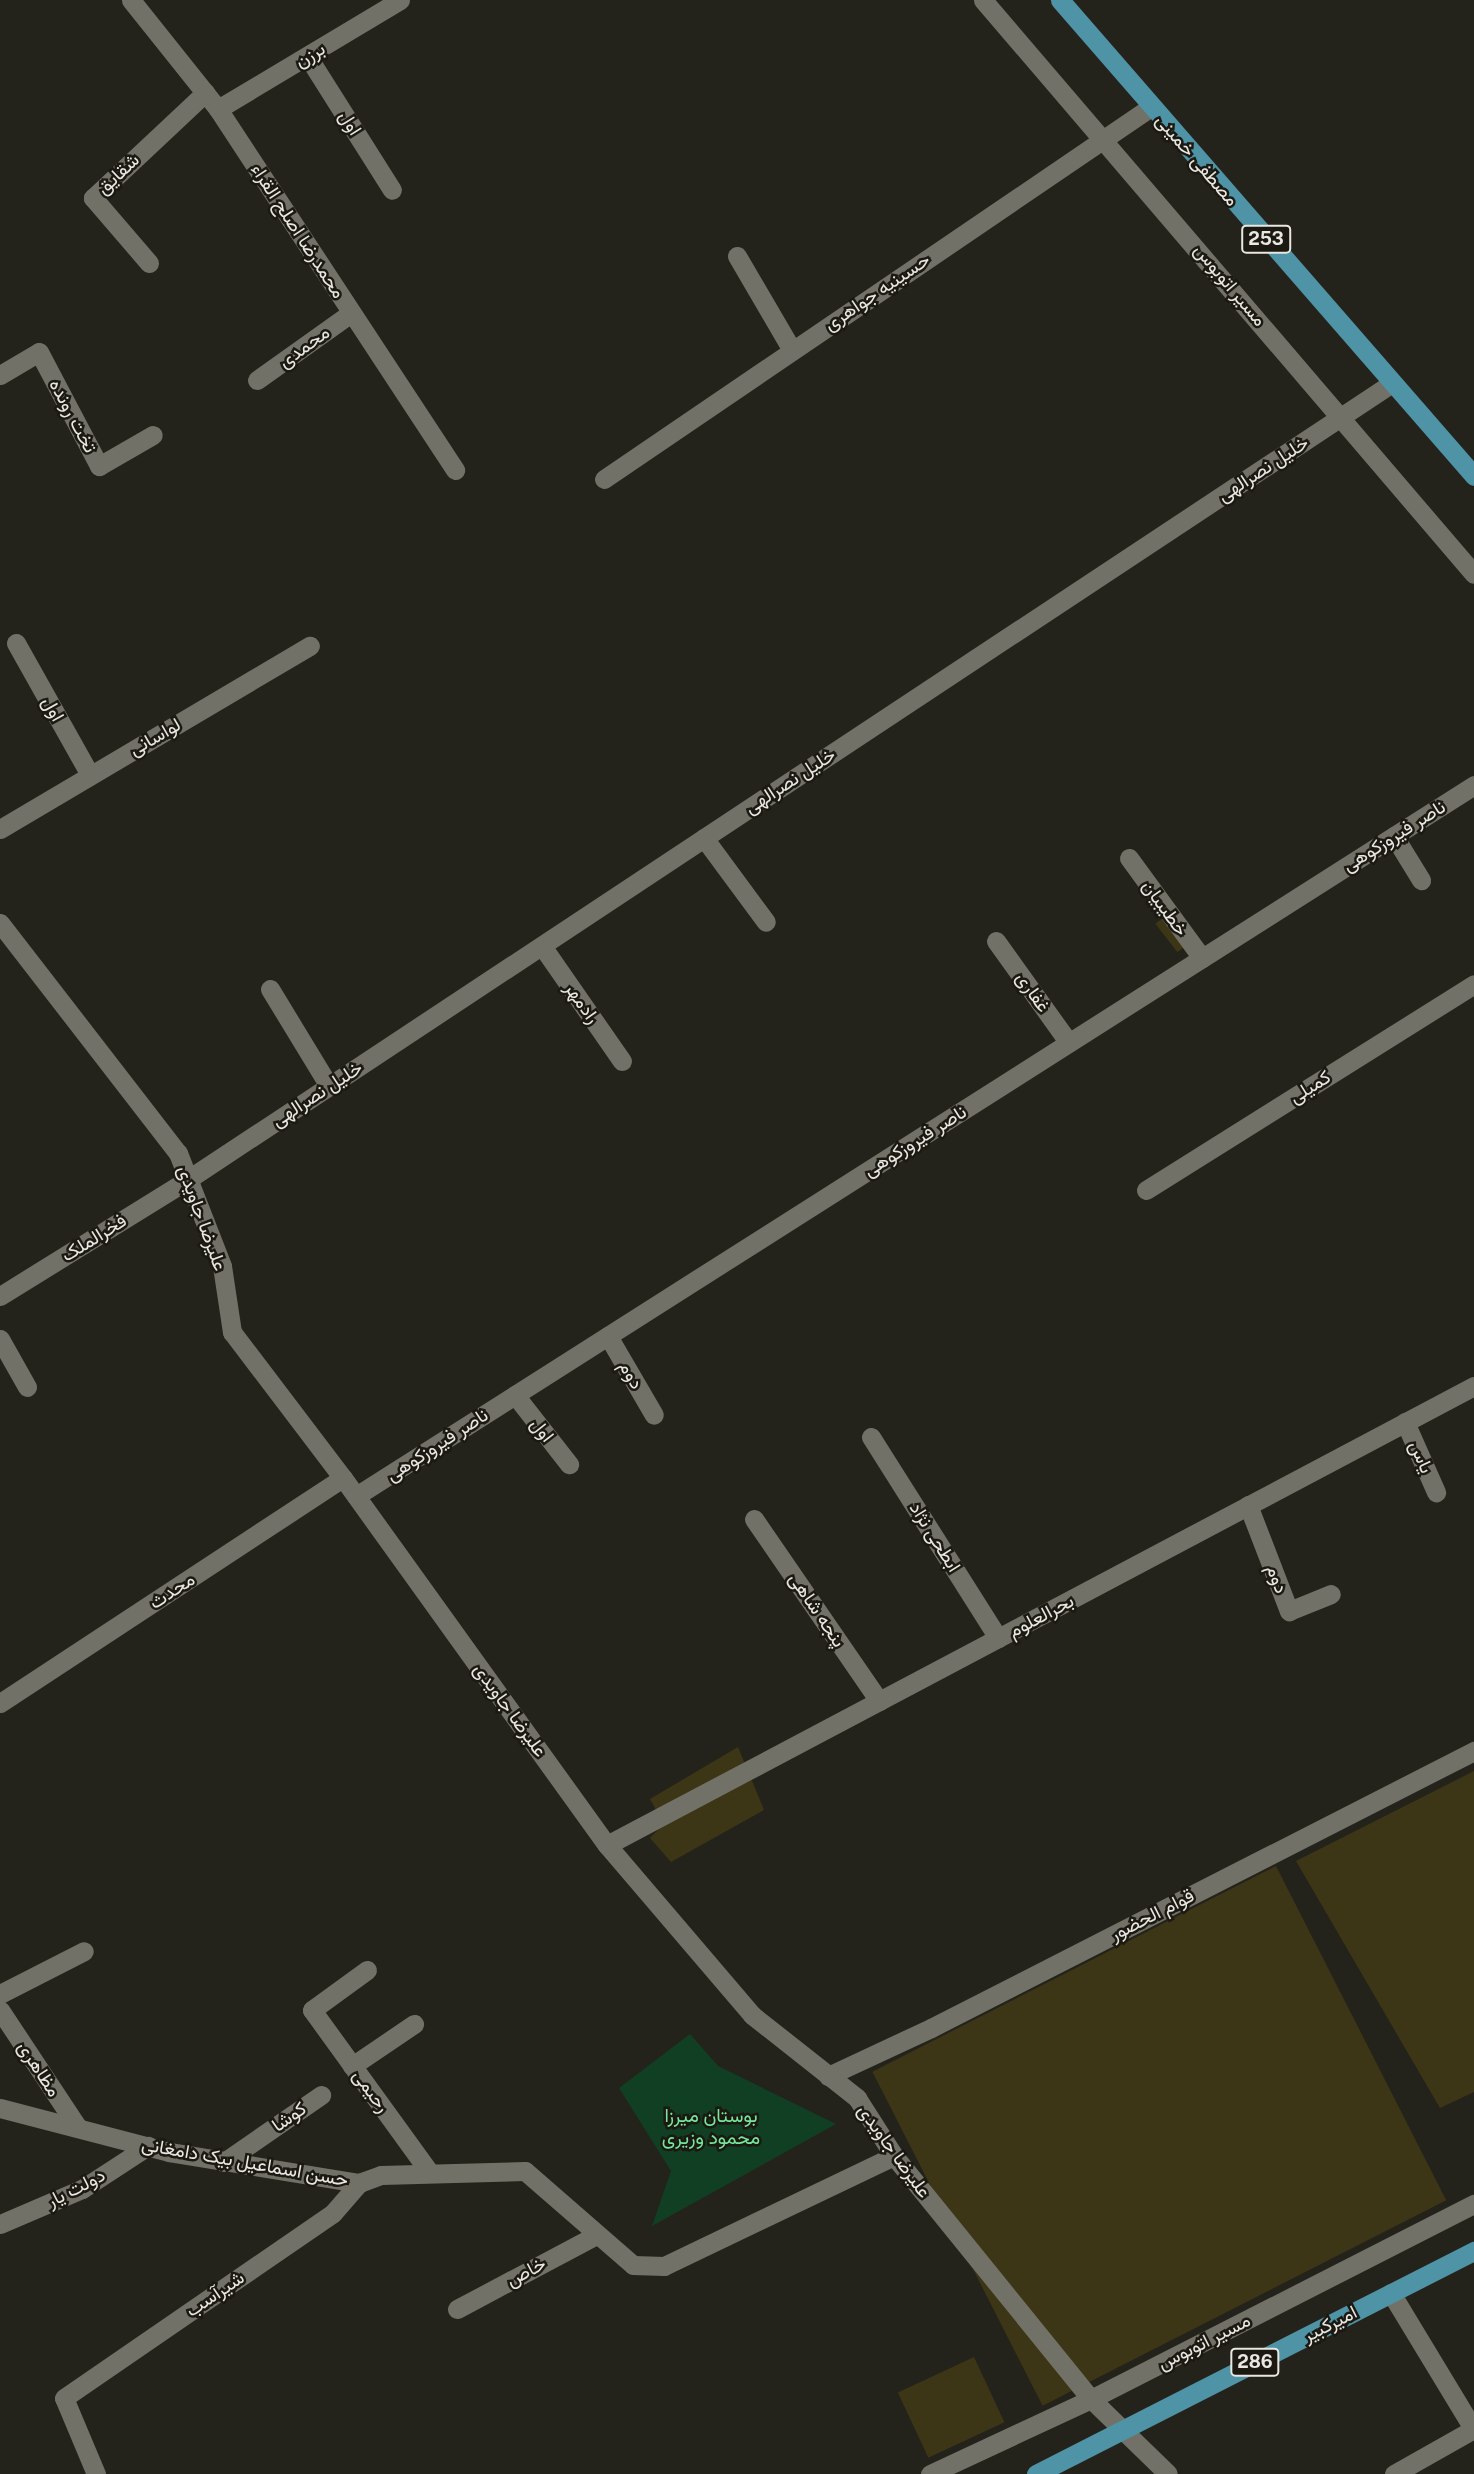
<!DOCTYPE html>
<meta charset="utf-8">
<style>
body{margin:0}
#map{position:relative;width:1474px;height:2474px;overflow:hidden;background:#24231b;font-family:"Public Sans",Vazirmatn,sans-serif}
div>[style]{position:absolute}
.green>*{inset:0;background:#103f23}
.building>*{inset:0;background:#3c3516;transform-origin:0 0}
.service>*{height:19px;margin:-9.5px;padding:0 9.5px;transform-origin:9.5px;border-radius:9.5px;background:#727167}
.minor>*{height:19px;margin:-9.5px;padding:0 9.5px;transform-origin:9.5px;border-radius:9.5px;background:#727167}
.primary>*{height:19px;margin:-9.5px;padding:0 9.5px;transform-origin:9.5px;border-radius:9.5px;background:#4f93a6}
span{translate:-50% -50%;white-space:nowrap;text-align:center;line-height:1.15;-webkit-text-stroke:5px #1b1911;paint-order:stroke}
.shield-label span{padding:2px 5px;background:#1b1911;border:2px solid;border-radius:5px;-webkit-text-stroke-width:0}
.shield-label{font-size:18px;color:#e8e7e2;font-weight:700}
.street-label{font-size:19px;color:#e8e7e2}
.park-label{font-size:19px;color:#74e79b}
</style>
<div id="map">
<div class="green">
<i style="clip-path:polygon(690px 2034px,718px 2066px,836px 2124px,652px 2226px,671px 2171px,619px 2088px)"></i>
</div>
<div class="building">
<i style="left:1164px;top:917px;width:36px;height:11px;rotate:52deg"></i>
<i style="clip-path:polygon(738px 1747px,764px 1810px,671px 1862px,650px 1838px,664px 1824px,650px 1799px)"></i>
<i style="clip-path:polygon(1474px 1771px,1474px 2092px,1440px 2108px,1296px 1861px)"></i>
<i style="left:1276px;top:1866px;width:375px;height:453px;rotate:63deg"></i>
<i style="left:974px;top:2357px;width:72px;height:84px;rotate:65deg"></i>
</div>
<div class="service">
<i style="left:983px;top:0;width:755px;rotate:49.46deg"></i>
<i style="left:930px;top:2474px;width:178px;rotate:-25deg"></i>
<i style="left:1091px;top:2399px;width:430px;rotate:-27deg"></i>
</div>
<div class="minor">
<i style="left:131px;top:0;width:139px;rotate:51.4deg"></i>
<i style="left:218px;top:109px;width:432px;rotate:56.7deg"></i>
<i style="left:308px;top:57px;width:157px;rotate:57.7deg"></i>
<i style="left:218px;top:109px;width:212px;rotate:-30.9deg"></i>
<i style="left:737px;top:256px;width:109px;rotate:59.7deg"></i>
<i style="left:149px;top:263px;width:86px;rotate:-130.7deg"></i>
<i style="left:93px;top:198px;width:154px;rotate:-43.2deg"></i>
<i style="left:0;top:375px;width:45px;rotate:-30.5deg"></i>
<i style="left:39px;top:352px;width:129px;rotate:62.2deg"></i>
<i style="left:99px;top:466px;width:62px;rotate:-29.9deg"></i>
<i style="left:257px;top:380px;width:115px;rotate:-35.5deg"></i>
<i style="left:604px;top:479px;width:662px;rotate:-34.22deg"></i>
<i style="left:16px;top:643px;width:151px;rotate:60.7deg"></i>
<i style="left:0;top:829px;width:360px;rotate:-30.6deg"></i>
<i style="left:1394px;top:836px;width:52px;rotate:58.5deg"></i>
<i style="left:704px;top:838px;width:104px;rotate:53.6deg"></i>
<i style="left:1129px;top:858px;width:124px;rotate:53.9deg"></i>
<i style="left:0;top:923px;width:291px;rotate:52.3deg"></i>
<i style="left:178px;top:1153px;width:121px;rotate:68.7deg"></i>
<i style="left:222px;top:1266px;width:67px;rotate:81.4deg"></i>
<i style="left:232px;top:1332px;width:183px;rotate:52.8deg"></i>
<i style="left:343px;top:1478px;width:452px;rotate:54.3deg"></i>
<i style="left:607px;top:1845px;width:223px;rotate:49.5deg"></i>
<i style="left:752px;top:2015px;width:134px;rotate:38.3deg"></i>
<i style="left:857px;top:2098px;width:69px;rotate:57.5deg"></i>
<i style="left:894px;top:2156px;width:313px;rotate:51deg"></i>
<i style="left:1091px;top:2399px;width:107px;rotate:44.2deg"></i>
<i style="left:996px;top:941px;width:125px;rotate:54.4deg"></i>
<i style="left:542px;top:946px;width:140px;rotate:55.2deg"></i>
<i style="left:270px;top:989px;width:114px;rotate:58.7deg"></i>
<i style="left:1146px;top:1190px;width:387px;rotate:-32.1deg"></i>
<i style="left:0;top:1296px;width:220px;rotate:-31.8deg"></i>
<i style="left:187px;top:1180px;width:1445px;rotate:-33.48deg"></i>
<i style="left:608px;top:1336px;width:91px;rotate:59.8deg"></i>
<i style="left:0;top:1339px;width:55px;rotate:60.6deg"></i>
<i style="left:515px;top:1395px;width:88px;rotate:52deg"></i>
<i style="left:1405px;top:1422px;width:77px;rotate:66.1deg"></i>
<i style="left:871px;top:1437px;width:238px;rotate:57.7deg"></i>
<i style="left:356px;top:1496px;width:1325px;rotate:-32.45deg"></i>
<i style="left:1248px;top:1505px;width:114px;rotate:68.9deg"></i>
<i style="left:1289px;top:1611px;width:45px;rotate:-22deg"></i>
<i style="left:754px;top:1519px;width:221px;rotate:55.5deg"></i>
<i style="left:0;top:1703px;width:410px;rotate:-33.3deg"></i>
<i style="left:607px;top:1845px;width:981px;rotate:-27.9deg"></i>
<i style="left:367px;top:1970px;width:68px;rotate:144deg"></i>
<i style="left:312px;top:2010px;width:201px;rotate:54.1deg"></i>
<i style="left:0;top:1994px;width:94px;rotate:-27.1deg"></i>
<i style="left:0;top:2010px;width:141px;rotate:56.5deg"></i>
<i style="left:352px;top:2066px;width:75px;rotate:-34.1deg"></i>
<i style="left:828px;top:2076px;width:114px;rotate:-25deg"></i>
<i style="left:931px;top:2028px;width:610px;rotate:-27.03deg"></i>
<i style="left:0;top:2108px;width:175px;rotate:14.6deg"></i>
<i style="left:169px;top:2152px;width:193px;rotate:9.3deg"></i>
<i style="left:359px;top:2183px;width:23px;rotate:-20deg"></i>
<i style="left:381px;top:2175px;width:144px;rotate:-1.6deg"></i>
<i style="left:525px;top:2171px;width:143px;rotate:41deg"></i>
<i style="left:633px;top:2265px;width:31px;rotate:2deg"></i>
<i style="left:664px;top:2266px;width:255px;rotate:-25.6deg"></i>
<i style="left:224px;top:2162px;width:118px;rotate:-34.6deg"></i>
<i style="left:0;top:2224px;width:89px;rotate:-23.1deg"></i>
<i style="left:82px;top:2189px;width:79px;rotate:-33.1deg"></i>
<i style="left:1391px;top:2293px;width:160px;rotate:58.8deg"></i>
<i style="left:457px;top:2309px;width:157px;rotate:-28deg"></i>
<i style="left:96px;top:2474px;width:82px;rotate:-112.8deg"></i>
<i style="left:64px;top:2398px;width:326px;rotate:-34.5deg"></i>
<i style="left:333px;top:2213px;width:40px;rotate:-49deg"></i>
<i style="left:1394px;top:2474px;width:92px;rotate:-29.4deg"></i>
</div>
<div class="primary">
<i style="left:1060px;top:0;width:631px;rotate:48.98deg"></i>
<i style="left:1036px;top:2474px;width:492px;rotate:-27deg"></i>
</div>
<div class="shield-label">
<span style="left:1266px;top:239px">253</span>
<span style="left:1255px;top:2362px">286</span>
</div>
<div class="street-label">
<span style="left:310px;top:55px;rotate:-31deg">برزن</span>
<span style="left:350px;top:123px;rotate:58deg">اول</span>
<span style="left:1197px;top:160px;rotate:49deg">مصطفی خمینی</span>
<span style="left:118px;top:174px;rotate:-43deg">شقایق</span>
<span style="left:298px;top:231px;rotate:57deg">محمدرضا اصلح القراء</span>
<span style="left:1230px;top:285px;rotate:50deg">مسیر اتوبوس</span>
<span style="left:877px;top:292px;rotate:-34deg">حسینیه جواهری</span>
<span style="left:304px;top:347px;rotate:-36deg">محمدی</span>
<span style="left:73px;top:416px;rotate:62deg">تخت رونده</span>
<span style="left:1263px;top:469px;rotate:-33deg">خلیل نصرالهی</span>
<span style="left:53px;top:709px;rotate:61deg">اول</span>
<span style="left:155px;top:737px;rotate:-30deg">لواسانی</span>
<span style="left:790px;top:781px;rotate:-33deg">خلیل نصرالهی</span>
<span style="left:1394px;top:836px;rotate:-32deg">ناصر فیروزکوهی</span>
<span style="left:1165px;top:908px;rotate:54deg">خطیبیان</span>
<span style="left:1033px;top:992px;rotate:55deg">غفاری</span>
<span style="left:582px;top:1003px;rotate:55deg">رادمهر</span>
<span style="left:1310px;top:1087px;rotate:-32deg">کمیلی</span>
<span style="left:317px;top:1094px;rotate:-33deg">خلیل نصرالهی</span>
<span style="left:915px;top:1141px;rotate:-32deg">ناصر فیروزکوهی</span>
<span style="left:202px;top:1218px;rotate:70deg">علیرضا جاویدی</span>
<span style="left:94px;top:1238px;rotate:-32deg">فخرالملک</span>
<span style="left:631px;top:1375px;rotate:60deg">دوم</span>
<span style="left:542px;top:1430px;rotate:52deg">اول</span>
<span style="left:437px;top:1445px;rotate:-33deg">ناصر فیروزکوهی</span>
<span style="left:1421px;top:1457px;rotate:66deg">یاس</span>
<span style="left:935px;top:1537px;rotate:58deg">ابطحی نژاد</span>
<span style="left:1277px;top:1579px;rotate:69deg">دوم</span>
<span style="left:172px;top:1591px;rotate:-33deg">محدث</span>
<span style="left:817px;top:1610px;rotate:56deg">پنجه شاهی</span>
<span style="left:1041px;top:1616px;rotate:-28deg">بحرالعلوم</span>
<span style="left:510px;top:1710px;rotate:54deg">علیرضا جاویدی</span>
<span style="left:1152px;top:1915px;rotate:-27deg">قوام الحضور</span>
<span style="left:39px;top:2069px;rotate:57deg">مظاهری</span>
<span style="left:371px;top:2091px;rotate:54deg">رحیمی</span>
<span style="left:289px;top:2117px;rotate:-35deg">کوشا</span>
<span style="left:894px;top:2151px;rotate:54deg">علیرضا جاویدی</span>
<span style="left:245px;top:2162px;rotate:10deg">حسن اسماعیل بیک دامغانی</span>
<span style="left:76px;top:2188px;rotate:-27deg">دولت یار</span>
<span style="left:526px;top:2272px;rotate:-28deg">خاص</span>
<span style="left:215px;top:2294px;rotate:-34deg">شیرآسب</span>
<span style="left:1330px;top:2324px;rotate:-27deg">امیرکبیر</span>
<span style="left:1204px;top:2342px;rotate:-27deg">مسیر اتوبوس</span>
</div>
<div class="park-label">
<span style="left:711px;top:2127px">بوستان میرزا<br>محمود وزیری</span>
</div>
</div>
